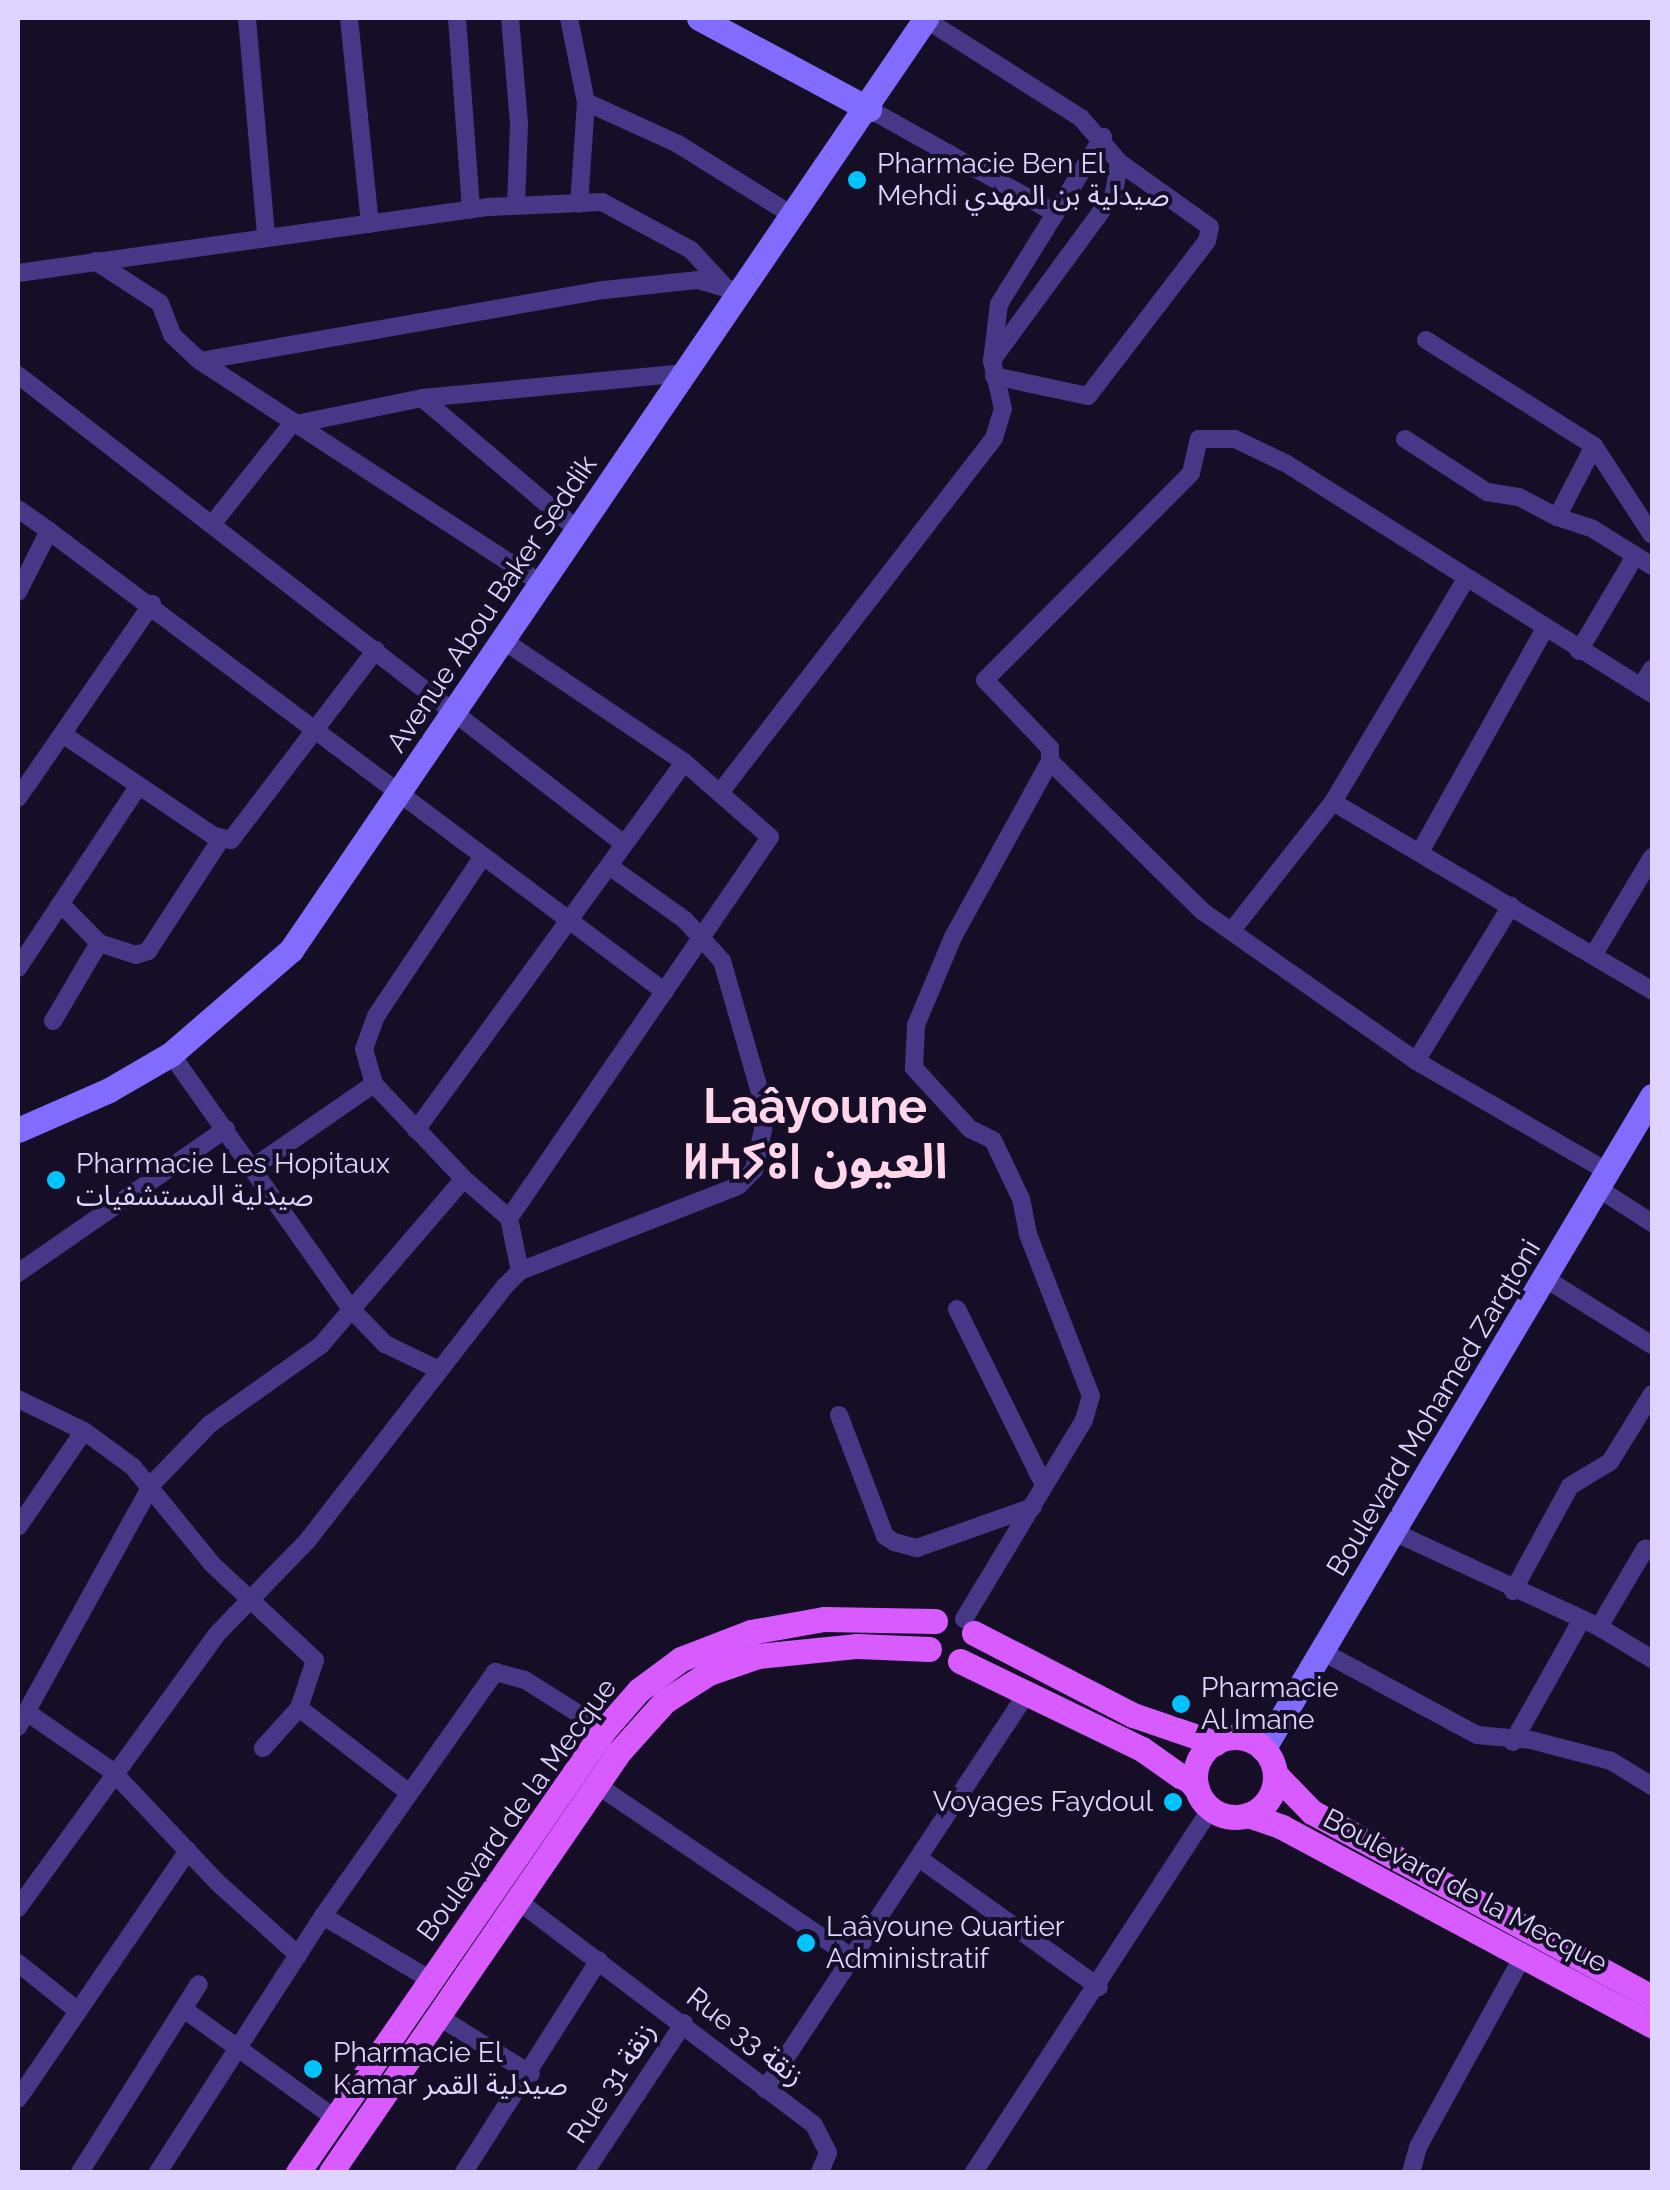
<!DOCTYPE html>
<meta charset="utf-8">
<style>
body{margin:0}
#map{position:relative;width:1670px;height:2190px;overflow:hidden;background:#160e26;font-family:Raleway,"Noto Sans Arabic","Noto Sans Tifinagh",sans-serif}
div>[style]{position:absolute}
.street>*{height:18px;margin:-9px;padding:0 9px;transform-origin:9px;border-radius:9px;background:#463887}
.secondary>*{height:25px;margin:-12.5px;padding:0 12.5px;transform-origin:12.5px;border-radius:12.5px;background:#826bff}
.primary>*{height:25px;margin:-12.5px;padding:0 12.5px;transform-origin:12.5px;border-radius:12.5px;background:#d75bff}
.primary>.ring{margin:-12.5px;padding:0;box-sizing:content-box;background:none;border:25px solid #d75bff;border-radius:50%}
.dots>*{width:28px;height:28px;translate:-50% -50%;box-sizing:border-box;border:5px solid #160e26;border-radius:50%}
span{translate:-50% -50%;white-space:nowrap;text-align:center;line-height:1.15;-webkit-text-stroke:8px #160e26;paint-order:stroke}
.poi-label{font-size:28px;color:#ded4ff}
.left{translate:0 -50%;text-align:left}
.right{translate:-100% -50%;text-align:right}
.street-label{font-size:28px;color:#ded4ff}
.town-label{font-size:48px;color:#ffd6ea;font-weight:700}
.frame{position:absolute;inset:0;border:20px solid #ded4ff;pointer-events:none}
</style>
<div id="map">
<div class="street">
<i style="left:247px;top:18px;width:218px;rotate:85deg"></i>
<i style="left:349px;top:18px;width:207px;rotate:84.2deg"></i>
<i style="left:457px;top:18px;width:192px;rotate:85.8deg"></i>
<i style="left:510px;top:18px;width:106px;rotate:85.1deg"></i>
<i style="left:519px;top:124px;width:80px;rotate:92.1deg"></i>
<i style="left:569px;top:18px;width:86px;rotate:78.6deg"></i>
<i style="left:586px;top:102px;width:102px;rotate:93.9deg"></i>
<i style="left:925px;top:19px;width:185px;rotate:32.4deg"></i>
<i style="left:1081px;top:118px;width:58px;rotate:49.2deg"></i>
<i style="left:1119px;top:162px;width:32px;rotate:99deg"></i>
<i style="left:1114px;top:194px;width:206px;rotate:126.3deg"></i>
<i style="left:586px;top:102px;width:101px;rotate:24.5deg"></i>
<i style="left:678px;top:144px;width:134px;rotate:31.9deg"></i>
<i style="left:869px;top:109px;width:213px;rotate:29.2deg"></i>
<i style="left:95px;top:261px;width:77px;rotate:32.9deg"></i>
<i style="left:160px;top:303px;width:34px;rotate:69deg"></i>
<i style="left:172px;top:335px;width:38px;rotate:43deg"></i>
<i style="left:200px;top:361px;width:408px;rotate:33.1deg"></i>
<i style="left:18px;top:273px;width:477px;rotate:-8deg"></i>
<i style="left:490px;top:207px;width:112px;rotate:-2.6deg"></i>
<i style="left:602px;top:202px;width:101px;rotate:28.3deg"></i>
<i style="left:691px;top:250px;width:52px;rotate:47.4deg"></i>
<i style="left:726px;top:288px;width:14px;rotate:21deg"></i>
<i style="left:1426px;top:340px;width:199px;rotate:32.2deg"></i>
<i style="left:1594px;top:446px;width:106px;rotate:56.9deg"></i>
<i style="left:200px;top:361px;width:410px;rotate:-10deg"></i>
<i style="left:604px;top:290px;width:95px;rotate:-6.1deg"></i>
<i style="left:698px;top:280px;width:29px;rotate:16deg"></i>
<i style="left:18px;top:375px;width:766px;rotate:37.74deg"></i>
<i style="left:994px;top:376px;width:96px;rotate:12deg"></i>
<i style="left:1088px;top:396px;width:195px;rotate:-52.5deg"></i>
<i style="left:1207px;top:241px;width:14px;rotate:-78deg"></i>
<i style="left:1210px;top:227px;width:112px;rotate:-144.5deg"></i>
<i style="left:422px;top:398px;width:206px;rotate:40.3deg"></i>
<i style="left:1405px;top:439px;width:98px;rotate:32.9deg"></i>
<i style="left:1487px;top:492px;width:32px;rotate:9deg"></i>
<i style="left:1519px;top:497px;width:43px;rotate:27.8deg"></i>
<i style="left:1594px;top:446px;width:80px;rotate:117.5deg"></i>
<i style="left:1557px;top:517px;width:38px;rotate:18deg"></i>
<i style="left:1593px;top:529px;width:70px;rotate:32.1deg"></i>
<i style="left:18px;top:509px;width:38px;rotate:35deg"></i>
<i style="left:214px;top:522px;width:124px;rotate:-51.6deg"></i>
<i style="left:291px;top:425px;width:134px;rotate:-11.6deg"></i>
<i style="left:422px;top:398px;width:265px;rotate:-5.4deg"></i>
<i style="left:18px;top:592px;width:68px;rotate:-63.1deg"></i>
<i style="left:49px;top:531px;width:769px;rotate:36.81deg"></i>
<i style="left:504px;top:641px;width:217px;rotate:33.9deg"></i>
<i style="left:684px;top:762px;width:114px;rotate:41.1deg"></i>
<i style="left:770px;top:837px;width:462px;rotate:124.4deg"></i>
<i style="left:509px;top:1218px;width:54px;rotate:78.3deg"></i>
<i style="left:1579px;top:651px;width:110px;rotate:-59.5deg"></i>
<i style="left:1641px;top:687px;width:21px;rotate:-59deg"></i>
<i style="left:64px;top:735px;width:181px;rotate:34deg"></i>
<i style="left:214px;top:836px;width:17px;rotate:13deg"></i>
<i style="left:231px;top:840px;width:239px;rotate:-52.7deg"></i>
<i style="left:1050px;top:761px;width:13px;rotate:-90deg"></i>
<i style="left:1050px;top:748px;width:94px;rotate:-133.7deg"></i>
<i style="left:985px;top:680px;width:292px;rotate:-45.1deg"></i>
<i style="left:1191px;top:473px;width:35px;rotate:-77deg"></i>
<i style="left:1199px;top:439px;width:36px"></i>
<i style="left:1235px;top:439px;width:58px;rotate:25.7deg"></i>
<i style="left:1287px;top:464px;width:431px;rotate:32.2deg"></i>
<i style="left:722px;top:790px;width:445px;rotate:-52.3deg"></i>
<i style="left:994px;top:438px;width:30px;rotate:-73deg"></i>
<i style="left:1003px;top:409px;width:49px;rotate:-102.9deg"></i>
<i style="left:992px;top:361px;width:57px;rotate:-83deg"></i>
<i style="left:999px;top:304px;width:197px;rotate:-58.1deg"></i>
<i style="left:18px;top:798px;width:236px;rotate:-55.4deg"></i>
<i style="left:1333px;top:802px;width:371px;rotate:30.6deg"></i>
<i style="left:1420px;top:852px;width:254px;rotate:-60.8deg"></i>
<i style="left:61px;top:904px;width:54px;rotate:45.7deg"></i>
<i style="left:1233px;top:929px;width:162px;rotate:-51.8deg"></i>
<i style="left:1333px;top:802px;width:257px;rotate:-59.2deg"></i>
<i style="left:1594px;top:954px;width:113px;rotate:-59.1deg"></i>
<i style="left:18px;top:968px;width:219px;rotate:-56.5deg"></i>
<i style="left:53px;top:1021px;width:91px;rotate:-59.5deg"></i>
<i style="left:99px;top:943px;width:39px;rotate:18deg"></i>
<i style="left:136px;top:955px;width:13px;rotate:-18deg"></i>
<i style="left:148px;top:951px;width:134px;rotate:-56.9deg"></i>
<i style="left:171px;top:1054px;width:312px;rotate:54.8deg"></i>
<i style="left:351px;top:1309px;width:49px;rotate:45.8deg"></i>
<i style="left:385px;top:1344px;width:58px;rotate:25.7deg"></i>
<i style="left:1416px;top:1061px;width:182px;rotate:-58.5deg"></i>
<i style="left:416px;top:1130px;width:455px;rotate:-53.9deg"></i>
<i style="left:255px;top:1166px;width:145px;rotate:-34.6deg"></i>
<i style="left:464px;top:1179px;width:60px;rotate:40.9deg"></i>
<i style="left:1596px;top:1187px;width:67px;rotate:32.7deg"></i>
<i style="left:18px;top:1273px;width:253px;rotate:-34.7deg"></i>
<i style="left:1546px;top:1279px;width:125px;rotate:31.9deg"></i>
<i style="left:957px;top:1309px;width:196px;rotate:63.7deg"></i>
<i style="left:18px;top:1399px;width:73px;rotate:25.9deg"></i>
<i style="left:84px;top:1431px;width:61px;rotate:36.3deg"></i>
<i style="left:133px;top:1467px;width:125px;rotate:50.8deg"></i>
<i style="left:212px;top:1564px;width:141px;rotate:43deg"></i>
<i style="left:315px;top:1660px;width:51px;rotate:108.4deg"></i>
<i style="left:299px;top:1708px;width:54px;rotate:132deg"></i>
<i style="left:839px;top:1415px;width:129px;rotate:69.2deg"></i>
<i style="left:885px;top:1536px;width:11px;rotate:34deg"></i>
<i style="left:894px;top:1542px;width:24px;rotate:15deg"></i>
<i style="left:917px;top:1548px;width:123px;rotate:-19.5deg"></i>
<i style="left:18px;top:1527px;width:116px;rotate:-55.5deg"></i>
<i style="left:1396px;top:1533px;width:224px;rotate:24.8deg"></i>
<i style="left:1599px;top:1627px;width:62px;rotate:31.1deg"></i>
<i style="left:1513px;top:1591px;width:119px;rotate:-61.5deg"></i>
<i style="left:1570px;top:1486px;width:47px;rotate:-31deg"></i>
<i style="left:1610px;top:1462px;width:80px;rotate:-58.3deg"></i>
<i style="left:964px;top:1619px;width:232px;rotate:-58.9deg"></i>
<i style="left:1084px;top:1420px;width:25px;rotate:-74deg"></i>
<i style="left:1091px;top:1396px;width:174px;rotate:-111.3deg"></i>
<i style="left:1028px;top:1234px;width:36px;rotate:-101deg"></i>
<i style="left:1021px;top:1199px;width:65px;rotate:-115.4deg"></i>
<i style="left:993px;top:1140px;width:25px;rotate:-154deg"></i>
<i style="left:970px;top:1129px;width:83px;rotate:-132.6deg"></i>
<i style="left:914px;top:1068px;width:43px;rotate:-87.3deg"></i>
<i style="left:916px;top:1025px;width:95px;rotate:-67.2deg"></i>
<i style="left:953px;top:937px;width:201px;rotate:-61.1deg"></i>
<i style="left:1050px;top:761px;width:214px;rotate:44.6deg"></i>
<i style="left:1202px;top:911px;width:261px;rotate:35deg"></i>
<i style="left:1416px;top:1061px;width:222px;rotate:30deg"></i>
<i style="left:1599px;top:1627px;width:91px;rotate:-59.5deg"></i>
<i style="left:1645px;top:1549px;width:8px;rotate:23deg"></i>
<i style="left:1323px;top:1652px;width:175px;rotate:28.3deg"></i>
<i style="left:1477px;top:1735px;width:54px;rotate:5.3deg"></i>
<i style="left:1531px;top:1740px;width:83px;rotate:14.7deg"></i>
<i style="left:1611px;top:1761px;width:48px;rotate:31.4deg"></i>
<i style="left:299px;top:1708px;width:138px;rotate:37.6deg"></i>
<i style="left:28px;top:1713px;width:102px;rotate:34.6deg"></i>
<i style="left:112px;top:1771px;width:154px;rotate:46.6deg"></i>
<i style="left:218px;top:1883px;width:108px;rotate:42deg"></i>
<i style="left:18px;top:1727px;width:277px;rotate:-61.1deg"></i>
<i style="left:152px;top:1484px;width:83px;rotate:-46deg"></i>
<i style="left:210px;top:1424px;width:136px;rotate:-35.4deg"></i>
<i style="left:321px;top:1345px;width:219px;rotate:-49.3deg"></i>
<i style="left:464px;top:1179px;width:131px;rotate:-133.5deg"></i>
<i style="left:374px;top:1084px;width:36px;rotate:-106deg"></i>
<i style="left:364px;top:1049px;width:35px;rotate:-70deg"></i>
<i style="left:376px;top:1016px;width:192px;rotate:-56.2deg"></i>
<i style="left:1513px;top:1742px;width:141px;rotate:-60.7deg"></i>
<i style="left:597px;top:1785px;width:310px;rotate:34.1deg"></i>
<i style="left:920px;top:1859px;width:220px;rotate:35.6deg"></i>
<i style="left:518px;top:1901px;width:371px;rotate:37.1deg"></i>
<i style="left:814px;top:2125px;width:31px;rotate:63deg"></i>
<i style="left:828px;top:2153px;width:21px;rotate:113deg"></i>
<i style="left:18px;top:1908px;width:337px;rotate:-54deg"></i>
<i style="left:216px;top:1635px;width:132px;rotate:-45.9deg"></i>
<i style="left:308px;top:1540px;width:321px;rotate:-52.2deg"></i>
<i style="left:505px;top:1286px;width:21px;rotate:-45deg"></i>
<i style="left:520px;top:1271px;width:234px;rotate:-21.3deg"></i>
<i style="left:738px;top:1186px;width:23px;rotate:-45deg"></i>
<i style="left:754px;top:1170px;width:41px;rotate:-77.3deg"></i>
<i style="left:763px;top:1130px;width:34px;rotate:-93deg"></i>
<i style="left:761px;top:1096px;width:141px;rotate:-106.1deg"></i>
<i style="left:722px;top:961px;width:55px;rotate:-132.1deg"></i>
<i style="left:685px;top:920px;width:93px;rotate:-144.6deg"></i>
<i style="left:323px;top:1916px;width:126px;rotate:30.7deg"></i>
<i style="left:18px;top:1963px;width:77px;rotate:38.7deg"></i>
<i style="left:185px;top:2010px;width:185px;rotate:35.8deg"></i>
<i style="left:439px;top:2017px;width:108px;rotate:31.8deg"></i>
<i style="left:765px;top:2089px;width:477px;rotate:-56.5deg"></i>
<i style="left:18px;top:2099px;width:301px;rotate:-55.6deg"></i>
<i style="left:80px;top:2172px;width:222px;rotate:-57.7deg"></i>
<i style="left:158px;top:2172px;width:305px;rotate:-57.2deg"></i>
<i style="left:323px;top:1916px;width:299px;rotate:-54.8deg"></i>
<i style="left:495px;top:1672px;width:31px;rotate:15deg"></i>
<i style="left:525px;top:1680px;width:93px;rotate:32.3deg"></i>
<i style="left:464px;top:2172px;width:251px;rotate:-57.5deg"></i>
<i style="left:585px;top:2172px;width:179px;rotate:-56.4deg"></i>
<i style="left:974px;top:2172px;width:434px;rotate:-56.9deg"></i>
<i style="left:1411px;top:2172px;width:26px;rotate:-74deg"></i>
<i style="left:1418px;top:2147px;width:218px;rotate:-61.2deg"></i>
</div>
<div class="secondary">
<i style="left:699px;top:18px;width:193px;rotate:28.2deg"></i>
<i style="left:18px;top:1130px;width:99px;rotate:-23.7deg"></i>
<i style="left:109px;top:1090px;width:72px;rotate:-30.1deg"></i>
<i style="left:171px;top:1054px;width:159px;rotate:-40.9deg"></i>
<i style="left:291px;top:950px;width:1128px;rotate:-55.73deg"></i>
<i style="left:1263px;top:1749px;width:760px;rotate:-59.22deg"></i>
</div>
<div class="primary">
<i style="left:974px;top:1633px;width:179px;rotate:27.3deg"></i>
<i style="left:1133px;top:1715px;width:87px;rotate:18.9deg"></i>
<i style="left:960px;top:1661px;width:202px;rotate:25.8deg"></i>
<i style="left:1142px;top:1749px;width:67px;rotate:35.3deg"></i>
<i class="ring" style="left:1195px;top:1737px;width:55px;height:55px"></i>
<i style="left:1275px;top:1774px;width:53px;rotate:45.8deg"></i>
<i style="left:1312px;top:1812px;width:387px;rotate:28.6deg"></i>
<i style="left:1248px;top:1815px;width:36px;rotate:19deg"></i>
<i style="left:1282px;top:1827px;width:420px;rotate:28.2deg"></i>
<i style="left:298px;top:2172px;width:538px;rotate:-55.3deg"></i>
<i style="left:604px;top:1730px;width:53px;rotate:-48.8deg"></i>
<i style="left:639px;top:1690px;width:52px;rotate:-36.4deg"></i>
<i style="left:681px;top:1659px;width:75px;rotate:-21.1deg"></i>
<i style="left:751px;top:1632px;width:74px;rotate:-10.1deg"></i>
<i style="left:824px;top:1619px;width:111px;rotate:1deg"></i>
<i style="left:331px;top:2172px;width:509px;rotate:-55.56deg"></i>
<i style="left:619px;top:1752px;width:69px;rotate:-48deg"></i>
<i style="left:665px;top:1701px;width:52px;rotate:-32.5deg"></i>
<i style="left:709px;top:1673px;width:52px;rotate:-19.1deg"></i>
<i style="left:758px;top:1656px;width:100px;rotate:-5.8deg"></i>
<i style="left:857px;top:1646px;width:72px;rotate:2.4deg"></i>
</div>
<div class="dots">
<i style="left:857px;top:180px;background:#00c3ff"></i>
<i style="left:56px;top:1180px;background:#00c3ff"></i>
<i style="left:1181px;top:1704px;background:#00c3ff"></i>
<i style="left:1173px;top:1802px;background:#00c3ff"></i>
<i style="left:806px;top:1943px;background:#00c3ff"></i>
<i style="left:313px;top:2069px;background:#00c3ff"></i>
</div>
<div class="poi-label">
<span class="left" style="left:877px;top:180px">Pharmacie Ben El<br>Mehdi صيدلية بن المهدي</span>
<span class="left" style="left:76px;top:1180px">Pharmacie Les Hopitaux<br>صيدلية المستشفيات</span>
<span class="left" style="left:1201px;top:1704px">Pharmacie<br>Al Imane</span>
<span class="right" style="left:1153px;top:1802px">Voyages Faydoul</span>
<span class="left" style="left:826px;top:1943px">Laâyoune Quartier<br>Administratif</span>
<span class="left" style="left:333px;top:2069px">Pharmacie El<br>Kamar صيدلية القمر</span>
</div>
<div class="street-label">
<span style="left:492px;top:604px;rotate:-56deg">Avenue Abou Baker Seddik</span>
<span style="left:1434px;top:1408px;rotate:-59deg">Boulevard Mohamed Zarqtoni</span>
<span style="left:517px;top:1810px;rotate:-54deg">Boulevard de la Mecque</span>
<span style="left:1465px;top:1891px;rotate:28deg">Boulevard de la Mecque</span>
<span style="left:745px;top:2037px;rotate:38deg">Rue 33 زنقة</span>
<span style="left:612px;top:2083px;rotate:-57deg">Rue 31 زنقة</span>
</div>
<div class="town-label">
<span style="left:815px;top:1134px">Laâyoune<br>ⵍⵄⵢⵓⵏ العيون</span>
</div>
<div class="frame"></div>
</div>
